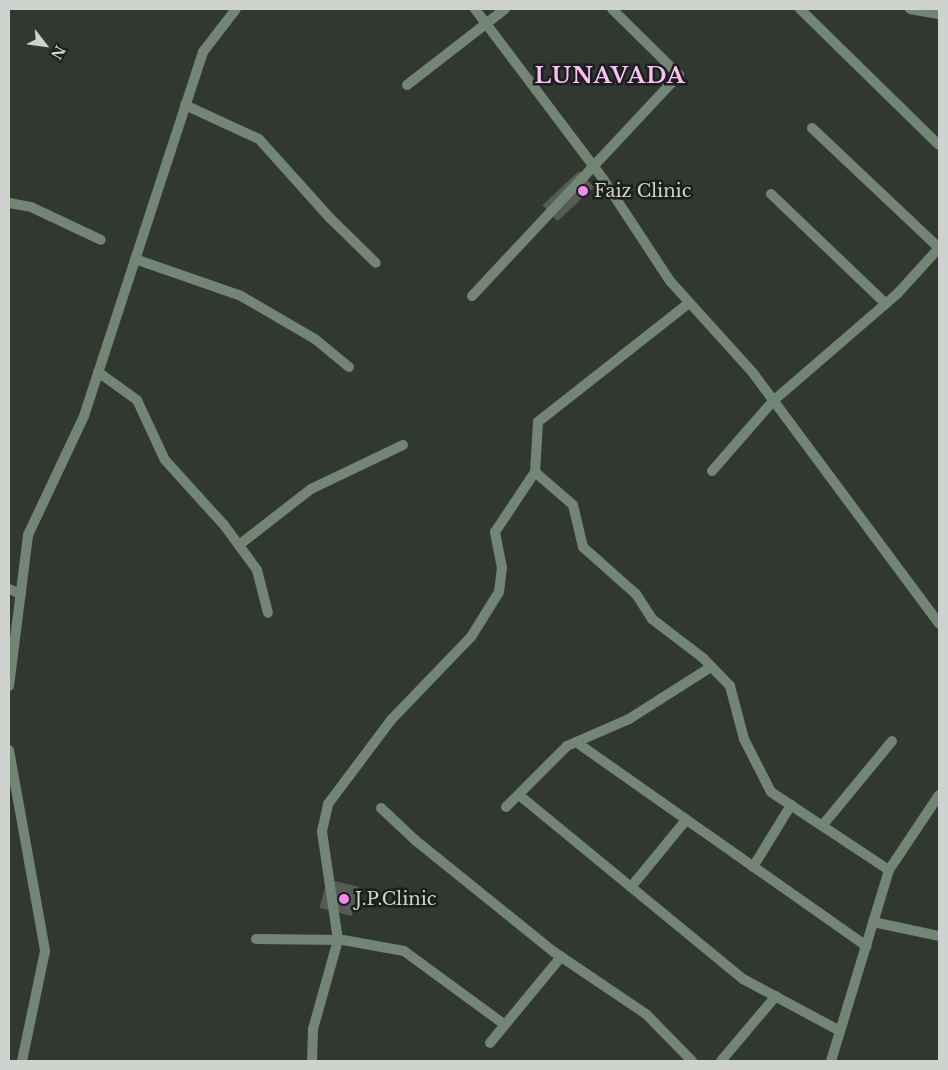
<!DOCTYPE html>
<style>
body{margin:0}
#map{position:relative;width:948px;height:1070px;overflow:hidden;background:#313832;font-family:"Libre Baskerville",serif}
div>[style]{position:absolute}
.building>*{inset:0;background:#545c55;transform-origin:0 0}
.minor>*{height:10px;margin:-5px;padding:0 5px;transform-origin:5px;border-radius:5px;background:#738575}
.dots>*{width:14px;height:14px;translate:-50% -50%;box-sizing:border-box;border:2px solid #1b1e1b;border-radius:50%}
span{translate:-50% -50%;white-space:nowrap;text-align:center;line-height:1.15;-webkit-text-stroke:5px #1b1e1b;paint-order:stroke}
.poi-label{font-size:18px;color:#cfd3cf}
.left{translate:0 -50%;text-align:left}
.district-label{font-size:22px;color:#fbbff7;font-weight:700;letter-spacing:1px}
.frame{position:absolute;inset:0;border:10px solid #cfd3cf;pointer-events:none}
.north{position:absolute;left:20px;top:20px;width:50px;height:50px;-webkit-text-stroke:4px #1b1e1b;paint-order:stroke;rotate:120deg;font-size:14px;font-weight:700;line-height:20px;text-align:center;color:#cfd3cf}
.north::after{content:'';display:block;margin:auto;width:18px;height:22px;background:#cfd3cf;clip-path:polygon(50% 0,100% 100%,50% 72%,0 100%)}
</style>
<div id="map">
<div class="building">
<i style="left:579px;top:171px;width:22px;height:50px;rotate:47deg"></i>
<i style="left:327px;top:879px;width:33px;height:30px;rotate:14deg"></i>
</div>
<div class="minor">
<i style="left:475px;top:9px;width:213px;rotate:53deg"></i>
<i style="left:603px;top:179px;width:122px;rotate:56.7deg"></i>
<i style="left:670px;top:281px;width:124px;rotate:47.9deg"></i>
<i style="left:753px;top:373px;width:312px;rotate:53.4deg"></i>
<i style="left:800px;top:9px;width:194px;rotate:44.4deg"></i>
<i style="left:910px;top:9px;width:29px;rotate:10deg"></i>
<i style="left:407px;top:85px;width:124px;rotate:-37.8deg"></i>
<i style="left:185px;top:105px;width:81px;rotate:24.7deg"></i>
<i style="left:259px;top:139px;width:106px;rotate:48.1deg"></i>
<i style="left:330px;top:218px;width:64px;rotate:44.4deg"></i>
<i style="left:812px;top:128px;width:175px;rotate:43.4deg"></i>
<i style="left:771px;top:194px;width:159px;rotate:43.7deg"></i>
<i style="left:9px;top:203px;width:22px;rotate:10deg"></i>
<i style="left:31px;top:207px;width:77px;rotate:25.2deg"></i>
<i style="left:135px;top:259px;width:112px;rotate:19.2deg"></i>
<i style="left:241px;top:296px;width:86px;rotate:30.2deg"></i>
<i style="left:315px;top:339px;width:44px;rotate:39.5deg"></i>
<i style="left:472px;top:296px;width:303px;rotate:-46.9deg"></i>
<i style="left:679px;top:75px;width:94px;rotate:-135.4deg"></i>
<i style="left:689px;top:303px;width:192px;rotate:141.8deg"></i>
<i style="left:538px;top:422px;width:50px;rotate:93.4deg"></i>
<i style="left:535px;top:472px;width:50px;rotate:41deg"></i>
<i style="left:573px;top:505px;width:43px;rotate:76.6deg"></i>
<i style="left:583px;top:547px;width:71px;rotate:41.6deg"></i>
<i style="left:636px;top:594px;width:30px;rotate:57deg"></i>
<i style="left:652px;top:619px;width:64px;rotate:37.4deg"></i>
<i style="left:703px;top:658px;width:39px;rotate:46deg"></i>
<i style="left:730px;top:686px;width:55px;rotate:75.2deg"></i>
<i style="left:744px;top:739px;width:59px;rotate:63deg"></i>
<i style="left:771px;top:792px;width:141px;rotate:33.5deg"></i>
<i style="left:98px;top:372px;width:48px;rotate:35.7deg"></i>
<i style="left:137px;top:400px;width:66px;rotate:65deg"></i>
<i style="left:165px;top:460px;width:88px;rotate:47.8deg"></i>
<i style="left:224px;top:525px;width:56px;rotate:53.7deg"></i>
<i style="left:257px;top:570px;width:44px;rotate:75.7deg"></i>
<i style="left:712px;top:471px;width:93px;rotate:-48.9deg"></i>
<i style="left:773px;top:401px;width:165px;rotate:-40.8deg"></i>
<i style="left:898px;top:293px;width:61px;rotate:-47.7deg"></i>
<i style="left:239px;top:545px;width:91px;rotate:-37.9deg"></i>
<i style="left:311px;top:489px;width:102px;rotate:-25.6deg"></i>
<i style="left:9px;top:589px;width:13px;rotate:23deg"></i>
<i style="left:9px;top:686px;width:152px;rotate:-82.8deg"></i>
<i style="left:28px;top:535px;width:132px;rotate:-64.8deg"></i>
<i style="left:84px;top:416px;width:383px;rotate:-71.9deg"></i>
<i style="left:203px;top:52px;width:54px;rotate:-52.5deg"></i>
<i style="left:576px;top:742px;width:355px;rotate:35.1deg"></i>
<i style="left:9px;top:750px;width:204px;rotate:79.8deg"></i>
<i style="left:45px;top:951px;width:112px;rotate:101.8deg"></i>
<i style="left:519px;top:795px;width:290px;rotate:39.4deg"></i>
<i style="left:743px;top:979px;width:110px;rotate:28.2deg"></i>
<i style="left:506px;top:807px;width:86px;rotate:-45deg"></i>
<i style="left:567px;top:746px;width:68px;rotate:-23.5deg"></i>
<i style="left:629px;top:719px;width:97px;rotate:-32.4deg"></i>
<i style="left:381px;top:808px;width:47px;rotate:43.3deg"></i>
<i style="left:415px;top:840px;width:179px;rotate:38.9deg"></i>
<i style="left:554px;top:952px;width:111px;rotate:34deg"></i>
<i style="left:646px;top:1014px;width:66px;rotate:45.6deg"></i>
<i style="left:822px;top:826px;width:110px;rotate:-50.5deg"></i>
<i style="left:753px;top:867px;width:73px;rotate:-58.5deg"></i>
<i style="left:631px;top:887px;width:87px;rotate:-50.6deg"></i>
<i style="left:873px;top:922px;width:67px;rotate:12deg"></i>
<i style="left:256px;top:939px;width:87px;rotate:0.7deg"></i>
<i style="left:343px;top:940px;width:62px;rotate:10.2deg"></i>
<i style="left:404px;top:951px;width:125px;rotate:36.2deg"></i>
<i style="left:490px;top:1043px;width:112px;rotate:-50.5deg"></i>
<i style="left:312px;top:1061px;width:32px;rotate:-88deg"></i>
<i style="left:313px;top:1029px;width:92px;rotate:-74.3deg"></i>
<i style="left:338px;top:940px;width:110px;rotate:-98.4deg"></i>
<i style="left:322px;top:831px;width:28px;rotate:-77deg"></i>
<i style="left:328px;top:804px;width:105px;rotate:-53.1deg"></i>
<i style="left:391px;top:720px;width:115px;rotate:-46.1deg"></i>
<i style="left:471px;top:637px;width:53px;rotate:-58.1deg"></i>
<i style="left:499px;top:592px;width:24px;rotate:-83deg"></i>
<i style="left:502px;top:568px;width:37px;rotate:-101deg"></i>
<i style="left:495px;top:532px;width:72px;rotate:-56.3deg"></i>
<i style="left:721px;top:1061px;width:85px;rotate:-49.8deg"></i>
<i style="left:831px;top:1061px;width:200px;rotate:-73.1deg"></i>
<i style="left:889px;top:870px;width:90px;rotate:-56.3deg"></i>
</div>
<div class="dots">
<i style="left:583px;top:191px;background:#f489f0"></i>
<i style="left:344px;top:899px;background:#f489f0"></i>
</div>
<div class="poi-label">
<span class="left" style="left:594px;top:191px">Faiz Clinic</span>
<span class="left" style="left:355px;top:899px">J.P.Clinic</span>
</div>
<div class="district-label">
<span style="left:610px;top:76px">LUNAVADA</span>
</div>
<div class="frame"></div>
<div class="north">N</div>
</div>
